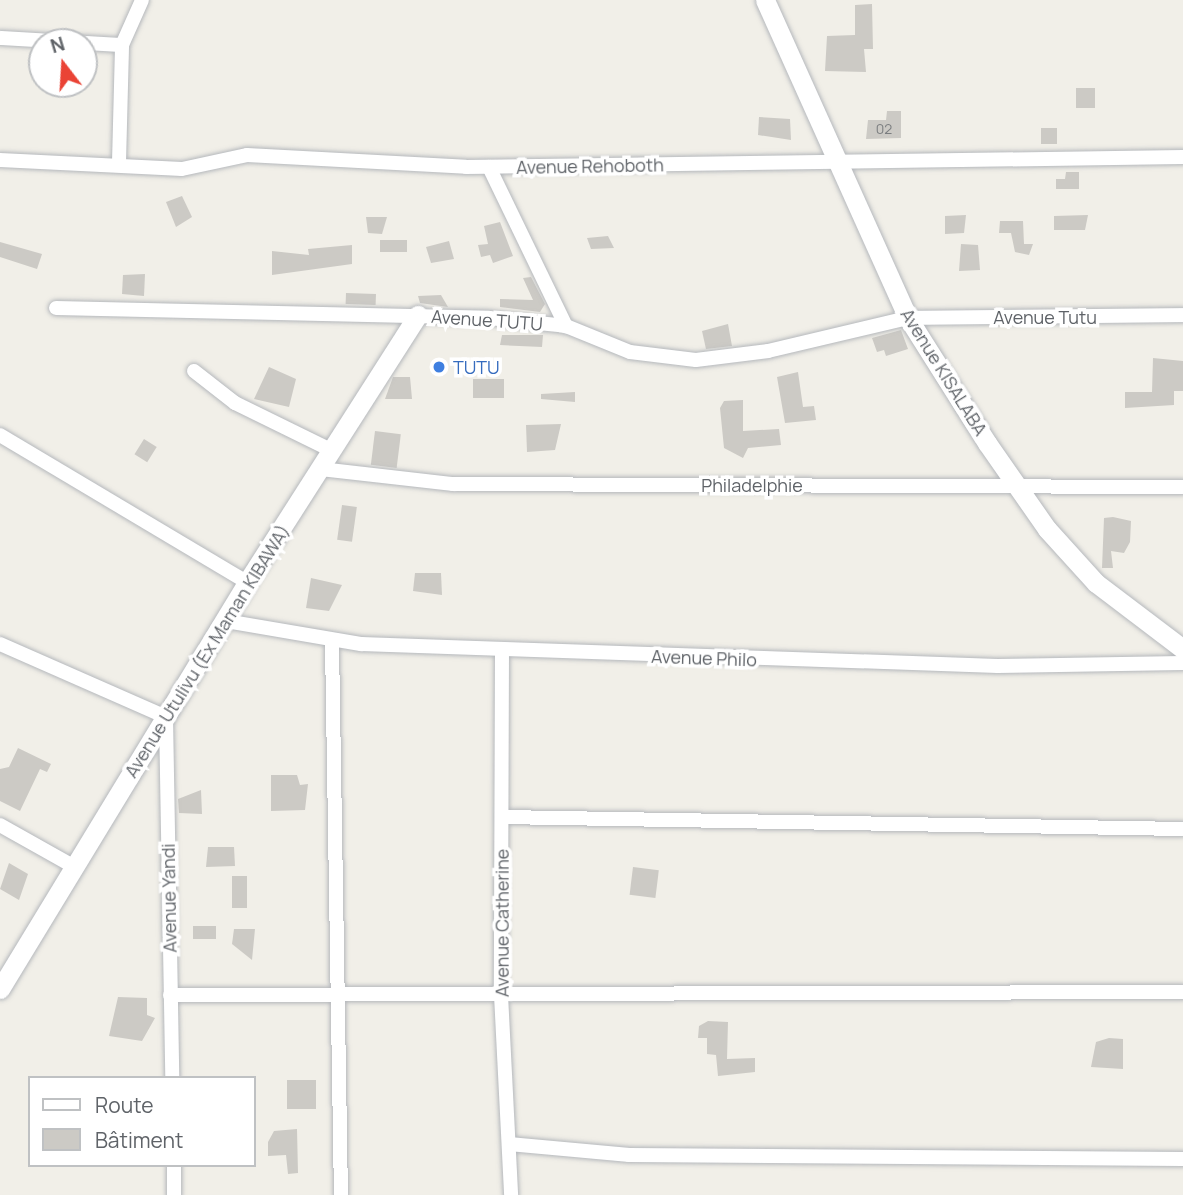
<!DOCTYPE html>
<meta charset="utf-8">
<style>
body{margin:0}
#map{position:relative;width:1183px;height:1195px;overflow:hidden;background:#f1efe8;font-family:Manrope,sans-serif}
div>[style]{position:absolute}
.building>*{inset:0;background:#cccac5;transform-origin:0 0}
.roads{filter:drop-shadow(0 0 2px #b5b8bc) drop-shadow(0 0 2px #b5b8bc)}
.street>*{height:14px;margin:-7px;padding:0 7px;transform-origin:7px;border-radius:7px;background:#fff}
.secondary>*{height:19px;margin:-9.5px;padding:0 9.5px;transform-origin:9.5px;border-radius:9.5px;background:#fff}
.dots>*{width:19px;height:19px;translate:-50% -50%;box-sizing:border-box;border:4px solid #fff;border-radius:50%}
span{translate:-50% -50%;white-space:nowrap;text-align:center;line-height:1.15;-webkit-text-stroke:7px #fff;paint-order:stroke}
.number-label{font-size:14px;color:#7a7d7f}
.number-label span{-webkit-text-stroke-width:0}
.street-label{font-size:18px;color:#5f6368}
.shop-label{font-size:18px;color:#366cbe}
.left{translate:0 -50%;text-align:left}
.legend{position:absolute;left:28px;top:1076px;width:228px;height:91px;box-sizing:border-box;background:#fff;border:2px solid #bfc1c3;margin:0;padding:9px 12px;list-style:none;font-size:21px;color:#5f6368}
.legend li{display:flex;align-items:center;gap:14px;height:35px}
.legend b{width:35px;border:2px solid #bfc1c3}
.north{position:absolute;left:28px;top:28px;width:70px;height:70px;box-sizing:border-box;background:#fff;border:2px solid #bfc1c3;border-radius:50%;rotate:343deg;font-size:19px;font-weight:700;line-height:28px;text-align:center;color:#5f6368}
.north::after{content:'';display:block;margin:auto;width:24px;height:32px;background:#ea4335;clip-path:polygon(50% 0,100% 100%,50% 72%,0 100%)}
</style>
<div id="map">
<div class="building">
<i style="clip-path:polygon(872px 4px,873px 49px,864px 49px,866px 72px,825px 71px,827px 36px,855px 35px,855px 5px)"></i>
<i style="left:1076px;top:88px;width:19px;height:20px"></i>
<i style="clip-path:polygon(887px 111px,901px 111px,901px 138px,866px 139px,868px 120px,886px 120px)"></i>
<i style="clip-path:polygon(759px 117px,790px 119px,791px 140px,758px 135px)"></i>
<i style="left:1041px;top:128px;width:16px;height:16px"></i>
<i style="clip-path:polygon(1066px 172px,1079px 172px,1079px 189px,1056px 189px,1056px 179px,1065px 179px)"></i>
<i style="clip-path:polygon(182px 196px,192px 217px,176px 227px,166px 202px)"></i>
<i style="clip-path:polygon(966px 215px,964px 233px,945px 234px,945px 216px)"></i>
<i style="clip-path:polygon(1088px 215px,1085px 230px,1054px 230px,1054px 216px)"></i>
<i style="clip-path:polygon(366px 217px,387px 217px,382px 234px,368px 233px)"></i>
<i style="clip-path:polygon(1000px 221px,1023px 221px,1024px 244px,1033px 244px,1029px 255px,1015px 252px,1011px 233px,999px 233px)"></i>
<i style="clip-path:polygon(500px 222px,513px 256px,493px 263px,490px 255px,481px 257px,478px 245px,488px 244px,484px 226px)"></i>
<i style="clip-path:polygon(608px 236px,614px 248px,591px 249px,587px 238px)"></i>
<i style="left:380px;top:240px;width:27px;height:12px"></i>
<i style="clip-path:polygon(449px 241px,454px 259px,431px 263px,426px 247px)"></i>
<i style="clip-path:polygon(0 242px,42px 254px,37px 269px,0 257px)"></i>
<i style="clip-path:polygon(961px 244px,978px 245px,980px 270px,959px 271px)"></i>
<i style="clip-path:polygon(352px 245px,352px 264px,272px 275px,272px 251px,309px 255px,308px 249px)"></i>
<i style="clip-path:polygon(145px 274px,144px 296px,122px 294px,123px 275px)"></i>
<i style="clip-path:polygon(531px 277px,545px 304px,540px 312px,500px 307px,500px 299px,533px 300px,523px 278px)"></i>
<i style="left:346px;top:293px;width:30px;height:11px;rotate:2deg"></i>
<i style="clip-path:polygon(441px 295px,448px 307px,420px 303px,418px 296px)"></i>
<i style="clip-path:polygon(728px 324px,732px 346px,706px 349px,702px 331px)"></i>
<i style="clip-path:polygon(901px 330px,908px 349px,886px 356px,884px 350px,877px 352px,872px 338px)"></i>
<i style="clip-path:polygon(502px 335px,543px 335px,542px 347px,500px 345px)"></i>
<i style="clip-path:polygon(1153px 358px,1183px 361px,1183px 391px,1174px 391px,1174px 405px,1125px 408px,1125px 392px,1152px 392px)"></i>
<i style="clip-path:polygon(269px 367px,296px 379px,289px 407px,254px 399px)"></i>
<i style="clip-path:polygon(798px 372px,803px 407px,814px 406px,816px 420px,785px 423px,777px 377px)"></i>
<i style="clip-path:polygon(393px 377px,410px 377px,412px 399px,385px 399px)"></i>
<i style="left:473px;top:379px;width:31px;height:19px"></i>
<i style="clip-path:polygon(575px 392px,575px 402px,541px 399px,541px 394px)"></i>
<i style="clip-path:polygon(743px 400px,743px 431px,779px 429px,781px 445px,748px 448px,743px 458px,724px 448px,720px 408px,724px 401px)"></i>
<i style="clip-path:polygon(561px 424px,555px 450px,527px 452px,526px 425px)"></i>
<i style="left:375px;top:431px;width:26px;height:34px;rotate:7deg"></i>
<i style="left:144px;top:439px;width:15px;height:18px;rotate:32deg"></i>
<i style="left:342px;top:505px;width:15px;height:35px;rotate:8deg"></i>
<i style="clip-path:polygon(1113px 517px,1131px 521px,1130px 542px,1124px 553px,1111px 551px,1113px 568px,1102px 568px,1104px 518px)"></i>
<i style="clip-path:polygon(415px 573px,441px 573px,442px 595px,413px 591px)"></i>
<i style="clip-path:polygon(311px 578px,342px 585px,329px 611px,306px 608px)"></i>
<i style="clip-path:polygon(18px 748px,51px 764px,47px 772px,40px 769px,20px 811px,0 801px,0 769px,9px 767px)"></i>
<i style="clip-path:polygon(271px 775px,297px 775px,300px 785px,308px 784px,305px 810px,271px 811px)"></i>
<i style="clip-path:polygon(201px 790px,202px 814px,179px 813px,178px 799px)"></i>
<i style="clip-path:polygon(208px 847px,234px 847px,235px 866px,206px 867px)"></i>
<i style="clip-path:polygon(9px 863px,28px 874px,19px 900px,0 889px)"></i>
<i style="left:633px;top:867px;width:26px;height:28px;rotate:7deg"></i>
<i style="left:232px;top:876px;width:15px;height:32px"></i>
<i style="left:193px;top:926px;width:23px;height:13px"></i>
<i style="clip-path:polygon(234px 929px,255px 929px,252px 960px,232px 944px)"></i>
<i style="clip-path:polygon(118px 997px,147px 998px,147px 1015px,155px 1018px,142px 1041px,109px 1036px)"></i>
<i style="clip-path:polygon(708px 1021px,728px 1022px,727px 1059px,755px 1058px,755px 1072px,718px 1076px,716px 1055px,707px 1054px,707px 1038px,698px 1038px,699px 1026px)"></i>
<i style="clip-path:polygon(1109px 1038px,1123px 1039px,1123px 1069px,1091px 1067px,1096px 1042px)"></i>
<i style="left:287px;top:1080px;width:29px;height:29px"></i>
<i style="clip-path:polygon(297px 1129px,298px 1173px,288px 1174px,286px 1155px,268px 1156px,268px 1142px,274px 1131px)"></i>
</div>
<div class="roads">
<div class="street">
<i style="left:0;top:38px;width:122px;rotate:3.3deg"></i>
<i style="left:0;top:160px;width:182px;rotate:2.8deg"></i>
<i style="left:182px;top:169px;width:66px;rotate:-12.2deg"></i>
<i style="left:247px;top:155px;width:219px;rotate:3.1deg"></i>
<i style="left:466px;top:167px;width:717px;rotate:-0.8deg"></i>
<i style="left:119px;top:162px;width:117px;rotate:-88.5deg"></i>
<i style="left:122px;top:45px;width:49px;rotate:-66deg"></i>
<i style="left:489px;top:167px;width:177px;rotate:64.2deg"></i>
<i style="left:56px;top:308px;width:433px;rotate:1.3deg"></i>
<i style="left:489px;top:318px;width:77px;rotate:5.9deg"></i>
<i style="left:566px;top:326px;width:69px;rotate:22.1deg"></i>
<i style="left:630px;top:352px;width:66px;rotate:6.9deg"></i>
<i style="left:696px;top:360px;width:73px;rotate:-7.1deg"></i>
<i style="left:768px;top:351px;width:144px;rotate:-13.3deg"></i>
<i style="left:908px;top:318px;width:275px;rotate:-0.6deg"></i>
<i style="left:194px;top:371px;width:52px;rotate:38deg"></i>
<i style="left:235px;top:403px;width:109px;rotate:26.1deg"></i>
<i style="left:0;top:435px;width:287px;rotate:30.8deg"></i>
<i style="left:321px;top:469px;width:133px;rotate:6.5deg"></i>
<i style="left:453px;top:484px;width:730px;rotate:0.24deg"></i>
<i style="left:226px;top:621px;width:137px;rotate:9.7deg"></i>
<i style="left:361px;top:644px;width:637px;rotate:1.98deg"></i>
<i style="left:998px;top:666px;width:185px;rotate:-0.9deg"></i>
<i style="left:332px;top:643px;width:552px;rotate:89.07deg"></i>
<i style="left:0;top:644px;width:181px;rotate:23.7deg"></i>
<i style="left:166px;top:717px;width:361px;rotate:89deg"></i>
<i style="left:502px;top:650px;width:345px;rotate:90.2deg"></i>
<i style="left:501px;top:995px;width:200px;rotate:87.1deg"></i>
<i style="left:502px;top:817px;width:681px;rotate:1.01deg"></i>
<i style="left:0;top:825px;width:84px;rotate:29.3deg"></i>
<i style="left:170px;top:995px;width:1013px;rotate:-0.17deg"></i>
<i style="left:509px;top:1144px;width:121px;rotate:5.2deg"></i>
<i style="left:629px;top:1155px;width:554px;rotate:0.41deg"></i>
<i style="left:174px;top:1165px;width:30px;rotate:90deg"></i>
</div>
<div class="secondary">
<i style="left:765px;top:0;width:349px;rotate:65.8deg"></i>
<i style="left:908px;top:318px;width:148px;rotate:57.7deg"></i>
<i style="left:987px;top:443px;width:105px;rotate:55.1deg"></i>
<i style="left:1047px;top:529px;width:73px;rotate:47.8deg"></i>
<i style="left:1096px;top:583px;width:109px;rotate:37.2deg"></i>
<i style="left:0;top:989px;width:476px;rotate:-58.7deg"></i>
<i style="left:247px;top:582px;width:317px;rotate:-57.4deg"></i>
</div>
</div>
<div class="dots">
<i style="left:439px;top:367px;background:#3f7fe0"></i>
</div>
<div class="number-label">
<span style="left:884px;top:129px">02</span>
</div>
<div class="street-label">
<span style="left:590px;top:166px;rotate:-1deg">Avenue Rehoboth</span>
<span style="left:1045px;top:317px">Avenue Tutu</span>
<span style="left:487px;top:320px;rotate:4deg">Avenue TUTU</span>
<span style="left:944px;top:372px;rotate:58deg">Avenue KISALABA</span>
<span style="left:752px;top:485px">Philadelphie</span>
<span style="left:207px;top:651px;rotate:-58deg">Avenue Utulivu (Ex Maman KIBAWA)</span>
<span style="left:704px;top:658px;rotate:2deg">Avenue Philo</span>
<span style="left:169px;top:898px;rotate:-91deg">Avenue Yandi</span>
<span style="left:502px;top:923px;rotate:-90deg">Avenue Catherine</span>
</div>
<div class="shop-label">
<span class="left" style="left:453px;top:367px">TUTU</span>
</div>
<ul class="legend">
<li><b style="height:9px;background:#fff"></b>Route</li>
<li><b style="height:19px;background:#cccac5"></b>Bâtiment</li>
</ul>
<div class="north">N</div>
</div>
